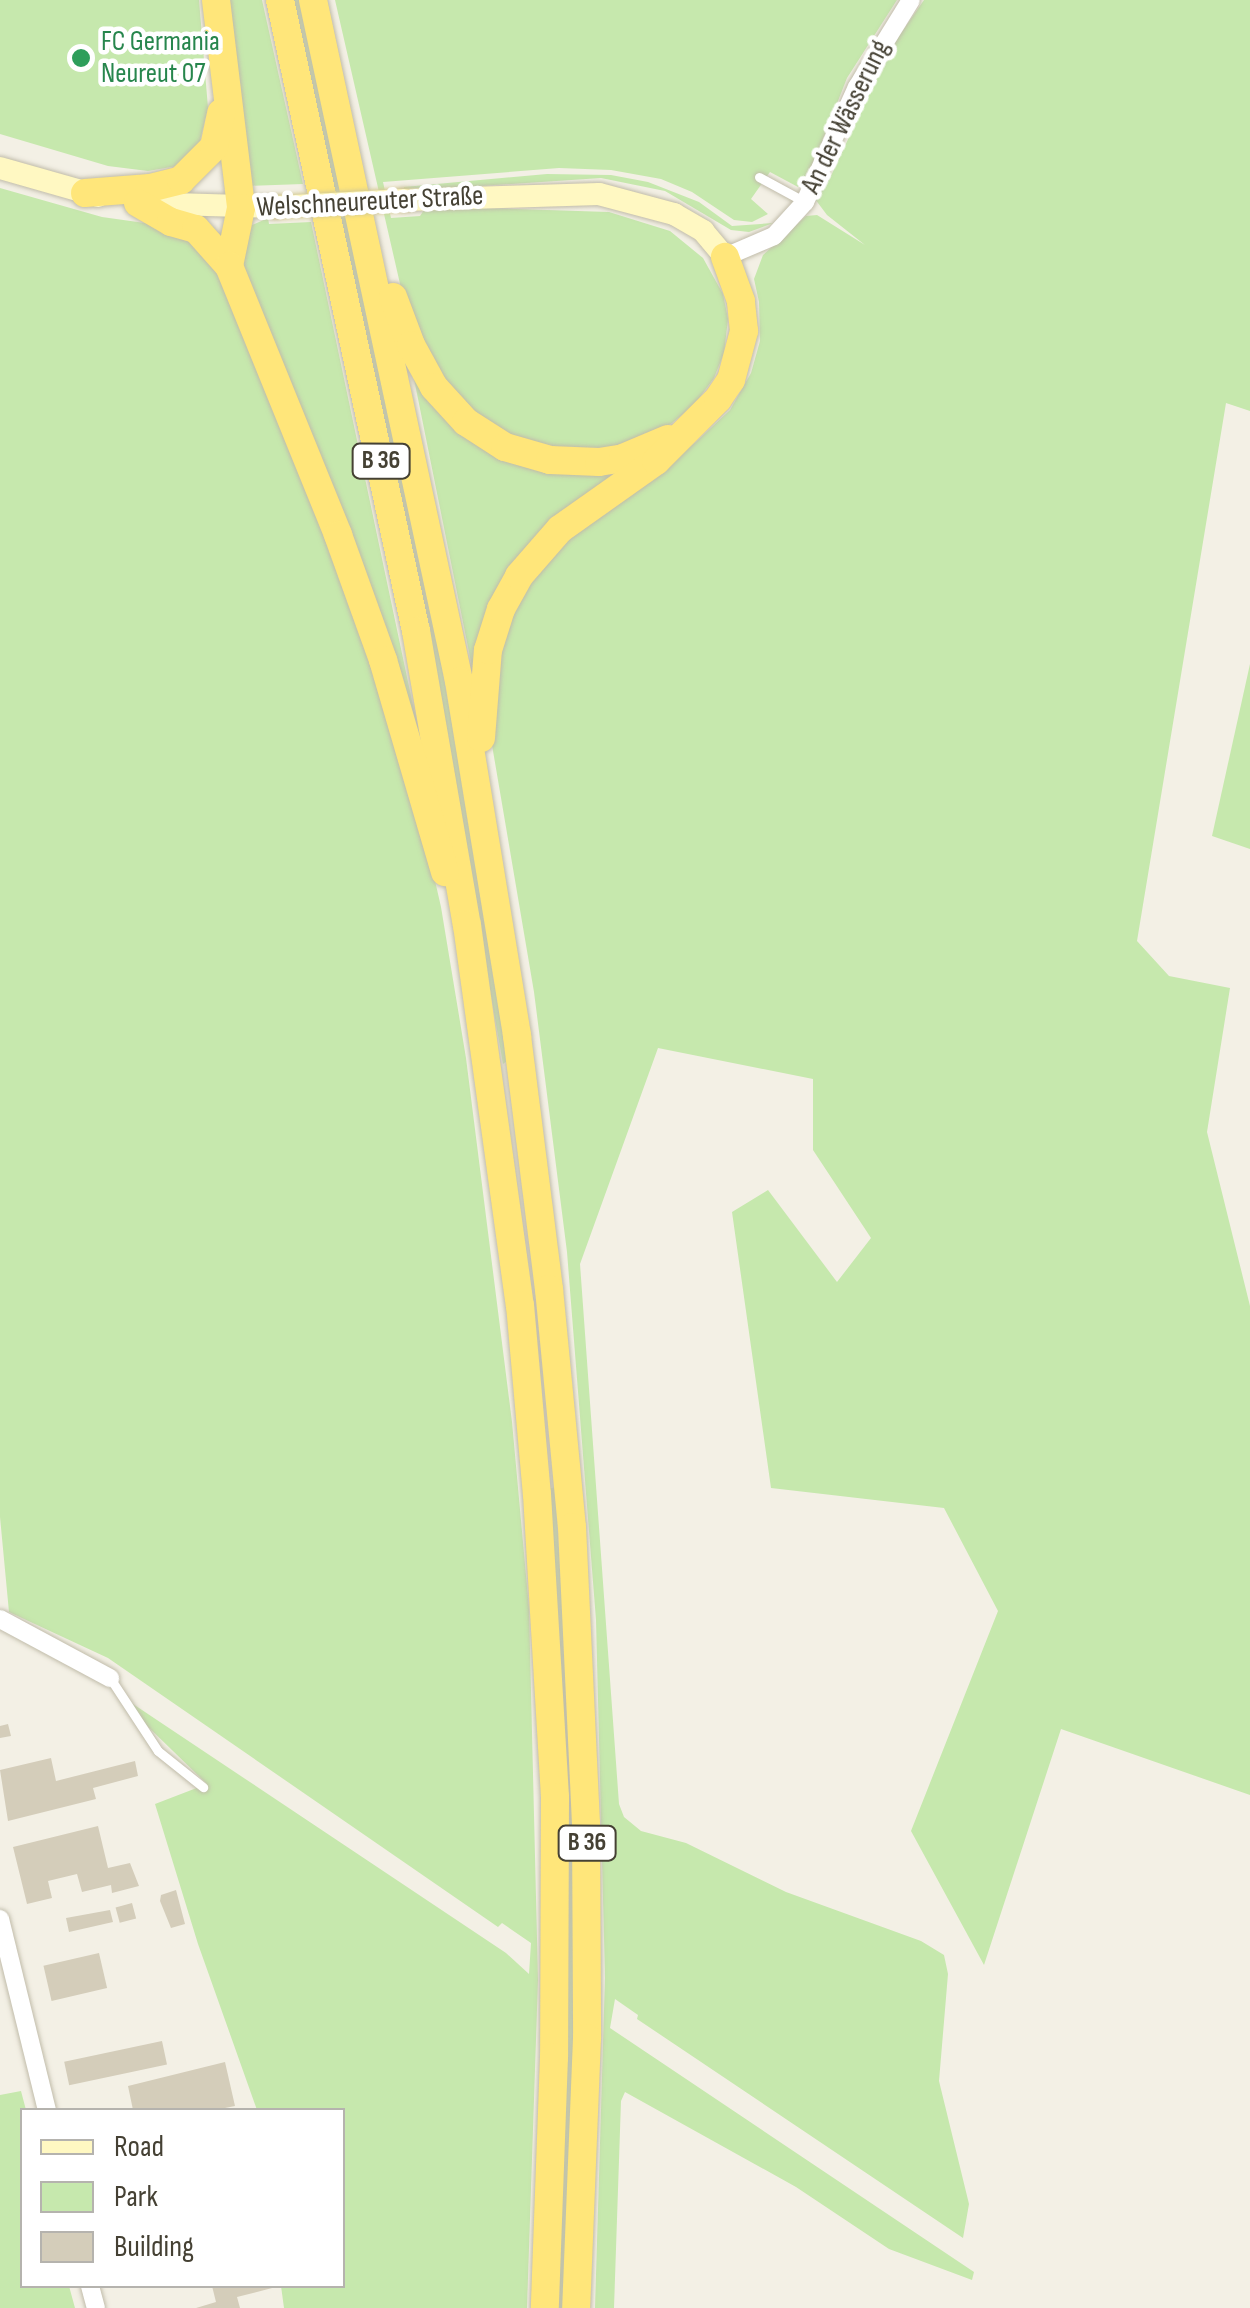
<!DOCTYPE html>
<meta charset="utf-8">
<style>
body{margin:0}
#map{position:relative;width:1250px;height:2308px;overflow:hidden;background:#f3f0e5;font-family:"Sofia Sans Condensed",sans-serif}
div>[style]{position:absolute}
.green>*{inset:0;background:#c6e8ad}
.building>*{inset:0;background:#d4cdba;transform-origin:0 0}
.roads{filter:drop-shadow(0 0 2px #c1bcaa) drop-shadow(0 0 2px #c1bcaa)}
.service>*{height:9px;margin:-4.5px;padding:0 4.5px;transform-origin:4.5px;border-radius:4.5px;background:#fff}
.minor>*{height:18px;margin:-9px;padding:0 9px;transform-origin:9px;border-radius:9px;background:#fff}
.secondary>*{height:22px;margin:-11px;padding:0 11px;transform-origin:11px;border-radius:11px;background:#fff8c2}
.trunk>*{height:28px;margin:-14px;padding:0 14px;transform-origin:14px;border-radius:14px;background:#ffe67a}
.bridges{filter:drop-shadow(0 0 2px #d4ca94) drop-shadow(0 0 2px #d4ca94)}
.secondary-bridge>*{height:22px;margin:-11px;padding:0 11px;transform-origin:11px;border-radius:11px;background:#fff8c2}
.dots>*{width:28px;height:28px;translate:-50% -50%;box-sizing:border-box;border:5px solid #fff;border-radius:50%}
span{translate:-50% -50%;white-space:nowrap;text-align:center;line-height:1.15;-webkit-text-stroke:9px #fff;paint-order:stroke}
.shield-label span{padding:2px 8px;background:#fff;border:2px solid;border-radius:8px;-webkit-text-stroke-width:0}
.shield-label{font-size:25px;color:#454134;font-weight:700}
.leisure-label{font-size:28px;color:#27864d}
.left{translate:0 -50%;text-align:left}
.street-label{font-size:28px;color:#454134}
.legend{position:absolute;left:20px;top:2108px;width:325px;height:180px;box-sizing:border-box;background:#fff;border:2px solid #b5b3ae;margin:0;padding:12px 18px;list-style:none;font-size:30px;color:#454134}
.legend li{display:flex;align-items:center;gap:20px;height:50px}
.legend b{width:50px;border:2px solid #b5b3ae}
</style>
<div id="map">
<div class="green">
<i style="clip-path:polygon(0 0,199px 0,208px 108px,199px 145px,177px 166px,148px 171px,108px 166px,0 134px)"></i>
<i style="clip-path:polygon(224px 0,262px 0,303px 184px,245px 186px)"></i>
<i style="clip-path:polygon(293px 0,301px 0,423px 563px,473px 839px,507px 1061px,503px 1064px,417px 571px)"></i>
<i style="clip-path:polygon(335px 0,897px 0,847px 78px,812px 167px,798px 187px,770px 172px,751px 199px,768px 214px,752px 222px,734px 220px,692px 192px,661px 179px,611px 170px,559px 168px,383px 182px,391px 218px,420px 216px,424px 210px,484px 208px,609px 212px,670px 231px,703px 258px,723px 294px,728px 319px,724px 353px,714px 378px,694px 405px,672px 423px,648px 438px,598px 454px,520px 445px,451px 394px,406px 310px)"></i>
<i style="clip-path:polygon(924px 0,1250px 0,1250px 411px,1226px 403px,1137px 941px,1169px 976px,1230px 988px,1207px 1132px,1250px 1306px,1250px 1795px,1061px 1729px,984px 1965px,911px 1831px,998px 1611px,944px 1508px,771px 1488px,732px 1212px,768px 1190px,837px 1282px,871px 1238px,813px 1150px,813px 1079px,658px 1048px,580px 1264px,619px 1804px,624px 1817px,641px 1831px,686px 1843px,786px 1892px,921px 1941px,944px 1955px,948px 1974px,939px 2081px,969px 2204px,963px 2238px,637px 2019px,638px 2015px,615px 1999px,610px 2028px,974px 2272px,972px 2280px,889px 2249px,796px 2187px,625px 2092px,621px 2101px,614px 2308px,595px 2308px,605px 1978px,596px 1620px,567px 1252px,534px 992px,492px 745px,495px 651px,537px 564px,696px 442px,730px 410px,751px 373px,760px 341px,759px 302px,754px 279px,763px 255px,806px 216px,817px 215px,865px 245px,827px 215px,815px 199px,830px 178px,890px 49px)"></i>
<i style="clip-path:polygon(547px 174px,611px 175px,648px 182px,699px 202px,732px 226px,773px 223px,749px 232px,731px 230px,665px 191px,601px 178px,404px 191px,404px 187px)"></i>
<i style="clip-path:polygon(0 188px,102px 217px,173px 227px,213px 256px,303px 466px,418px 806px,441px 907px,466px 1058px,512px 1422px,529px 1608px,538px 1980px,527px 2308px,284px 2308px,281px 2286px,342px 2286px,342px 2110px,257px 2110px,198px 1944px,155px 1804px,207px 1784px,140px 1719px,130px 1702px,506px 1953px,529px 1974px,531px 1943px,502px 1923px,498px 1927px,108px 1658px,9px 1612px,0 1517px)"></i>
<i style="clip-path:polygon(268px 218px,269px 224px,311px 222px,423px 753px,240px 273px,250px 226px)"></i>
<i style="clip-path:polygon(411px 364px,467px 434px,627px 466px,581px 504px,473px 672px)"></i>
<i style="clip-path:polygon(1250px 664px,1250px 849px,1212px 836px)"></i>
<i style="clip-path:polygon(555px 1487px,574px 1801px,575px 2005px,565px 2308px,557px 2308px,567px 2006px,549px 1489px)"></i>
<i style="clip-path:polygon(21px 2091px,26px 2110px,22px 2110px,22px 2286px,69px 2286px,75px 2308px,0 2308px,0 2095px)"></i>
</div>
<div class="building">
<i style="clip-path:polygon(8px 1724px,11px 1736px,0 1738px,0 1726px)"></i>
<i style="clip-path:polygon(51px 1758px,56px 1781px,135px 1761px,138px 1776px,93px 1788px,96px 1799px,8px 1821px,0 1770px)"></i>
<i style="clip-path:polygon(98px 1826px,108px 1868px,130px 1863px,139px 1886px,112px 1893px,111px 1885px,82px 1892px,77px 1874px,48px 1881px,52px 1898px,27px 1904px,13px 1847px)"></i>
<i style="clip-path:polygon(176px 1890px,185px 1924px,171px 1928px,160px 1901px,161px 1895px)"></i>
<i style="left:132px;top:1903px;width:16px;height:17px;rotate:75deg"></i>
<i style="clip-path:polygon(110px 1910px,113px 1922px,69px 1932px,66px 1918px)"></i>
<i style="left:99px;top:1953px;width:36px;height:57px;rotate:77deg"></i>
<i style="left:162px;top:2041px;width:24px;height:100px;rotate:78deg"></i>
<i style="clip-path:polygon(225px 2062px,235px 2106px,215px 2110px,133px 2110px,128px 2086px)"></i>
<i style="clip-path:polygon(212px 2286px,275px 2286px,276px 2287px,237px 2297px,240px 2308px,196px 2308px,216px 2302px)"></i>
</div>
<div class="roads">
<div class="service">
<i style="left:759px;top:177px;width:52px;rotate:28.5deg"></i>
<i style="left:110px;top:1678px;width:87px;rotate:56.7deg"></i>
<i style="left:158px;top:1751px;width:58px;rotate:38.7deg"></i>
</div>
<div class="minor">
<i style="left:725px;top:257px;width:53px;rotate:-23.2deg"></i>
<i style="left:774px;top:236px;width:46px;rotate:-47.6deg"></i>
<i style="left:805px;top:202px;width:126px;rotate:-65.7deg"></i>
<i style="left:857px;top:87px;width:102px;rotate:-58.2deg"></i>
<i style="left:0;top:1619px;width:125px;rotate:28.2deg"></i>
<i style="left:0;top:1919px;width:197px;rotate:76.2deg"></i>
<i style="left:90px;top:2286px;width:23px;rotate:75deg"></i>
</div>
<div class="secondary">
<i style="left:0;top:168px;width:102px;rotate:15.9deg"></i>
<i style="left:405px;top:200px;width:194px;rotate:-1.8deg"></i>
<i style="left:599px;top:194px;width:78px;rotate:14.9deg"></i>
<i style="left:674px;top:214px;width:34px;rotate:30deg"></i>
<i style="left:703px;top:231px;width:34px;rotate:50deg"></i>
<i style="left:139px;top:203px;width:137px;rotate:1.7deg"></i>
</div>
<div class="trunk">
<i style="left:216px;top:0;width:209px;rotate:83.1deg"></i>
<i style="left:241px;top:208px;width:59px;rotate:101.7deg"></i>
<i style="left:280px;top:0;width:645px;rotate:77.84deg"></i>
<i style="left:416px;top:631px;width:298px;rotate:80.2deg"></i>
<i style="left:467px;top:925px;width:384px;rotate:82.1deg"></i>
<i style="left:520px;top:1305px;width:190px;rotate:84.9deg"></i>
<i style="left:537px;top:1494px;width:304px;rotate:86.6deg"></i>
<i style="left:555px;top:1797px;width:260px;rotate:90.2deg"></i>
<i style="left:554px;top:2057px;width:251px;rotate:92.1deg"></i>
<i style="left:313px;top:0;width:696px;rotate:77.9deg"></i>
<i style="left:459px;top:681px;width:360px;rotate:80.7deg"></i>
<i style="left:517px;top:1036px;width:255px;rotate:82.8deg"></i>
<i style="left:549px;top:1289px;width:239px;rotate:84.5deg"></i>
<i style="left:572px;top:1527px;width:297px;rotate:87.3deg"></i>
<i style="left:586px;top:1824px;width:214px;rotate:89.7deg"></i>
<i style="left:587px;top:2038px;width:270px;rotate:92.3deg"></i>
<i style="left:85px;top:193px;width:65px;rotate:-4.4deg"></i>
<i style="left:150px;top:188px;width:32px;rotate:-14deg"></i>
<i style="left:181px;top:180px;width:47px;rotate:-45deg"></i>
<i style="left:214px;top:147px;width:35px;rotate:-78deg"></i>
<i style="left:138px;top:203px;width:38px;rotate:30deg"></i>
<i style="left:171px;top:222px;width:26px;rotate:16deg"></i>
<i style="left:196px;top:229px;width:50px;rotate:48.3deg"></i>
<i style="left:229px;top:266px;width:290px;rotate:67.9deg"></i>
<i style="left:338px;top:535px;width:133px;rotate:70.2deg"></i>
<i style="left:383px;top:660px;width:221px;rotate:73.7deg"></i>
<i style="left:393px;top:297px;width:51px;rotate:69.4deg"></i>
<i style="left:411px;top:345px;width:48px;rotate:61.3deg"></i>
<i style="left:434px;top:387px;width:47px;rotate:47.6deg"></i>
<i style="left:466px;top:422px;width:46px;rotate:32.7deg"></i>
<i style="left:505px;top:447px;width:47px;rotate:16.1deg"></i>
<i style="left:550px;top:460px;width:49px;rotate:2.3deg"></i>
<i style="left:599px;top:462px;width:24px;rotate:-9deg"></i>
<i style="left:623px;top:458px;width:49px;rotate:-22.9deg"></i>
<i style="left:481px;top:738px;width:88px;rotate:-85.5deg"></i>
<i style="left:488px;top:650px;width:43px;rotate:-72.4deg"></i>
<i style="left:501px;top:609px;width:38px;rotate:-61deg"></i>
<i style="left:519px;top:576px;width:62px;rotate:-48.9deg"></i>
<i style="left:560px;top:529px;width:118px;rotate:-35.3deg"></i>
<i style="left:656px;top:461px;width:88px;rotate:-45deg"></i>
<i style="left:718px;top:399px;width:23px;rotate:-56deg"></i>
<i style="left:731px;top:380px;width:51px;rotate:-75.1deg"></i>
<i style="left:744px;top:331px;width:30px;rotate:-96deg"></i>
<i style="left:741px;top:301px;width:47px;rotate:-110deg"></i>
</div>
</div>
<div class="bridges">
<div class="secondary-bridge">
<i style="left:276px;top:207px;width:129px;rotate:-3.1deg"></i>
</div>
</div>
<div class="dots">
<i style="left:81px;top:58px;background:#2e9e5b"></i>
</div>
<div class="shield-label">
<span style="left:381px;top:461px">B 36</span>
<span style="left:587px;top:1843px">B 36</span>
</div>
<div class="leisure-label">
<span class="left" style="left:101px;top:58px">FC Germania<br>Neureut 07</span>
</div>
<div class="street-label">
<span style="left:846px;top:117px;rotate:-64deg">An der Wässerung</span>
<span style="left:370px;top:202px;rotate:-3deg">Welschneureuter Straße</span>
</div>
<ul class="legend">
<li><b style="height:12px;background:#fff8c2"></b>Road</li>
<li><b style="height:28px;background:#c6e8ad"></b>Park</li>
<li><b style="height:28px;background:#d4cdba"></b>Building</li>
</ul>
</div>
